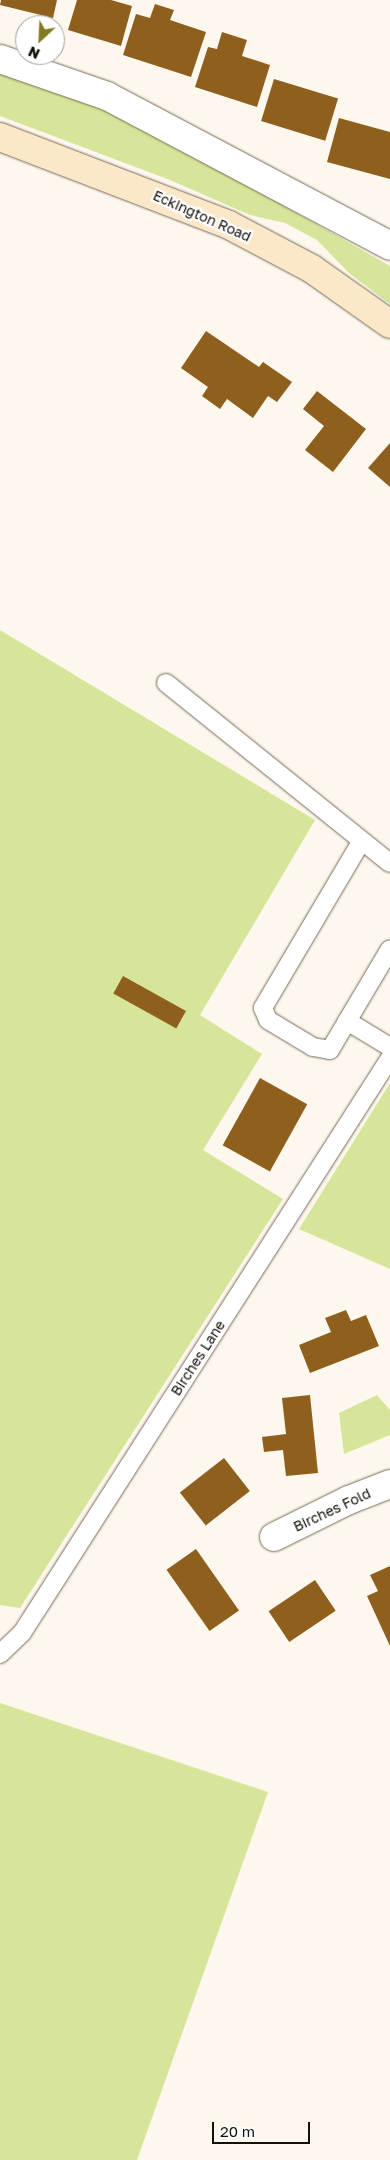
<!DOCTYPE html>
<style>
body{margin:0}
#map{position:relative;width:390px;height:2160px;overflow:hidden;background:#fdf7ee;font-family:"Golos Text",sans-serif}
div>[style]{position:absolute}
.green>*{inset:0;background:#d6e599}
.building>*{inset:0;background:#8f601d;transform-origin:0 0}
.roads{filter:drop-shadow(0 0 1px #776957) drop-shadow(0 0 1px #776957)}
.lane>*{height:18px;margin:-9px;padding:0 9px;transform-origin:9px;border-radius:9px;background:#fff}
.street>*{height:28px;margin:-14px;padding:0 14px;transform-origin:14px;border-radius:14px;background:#fff}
.secondary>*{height:28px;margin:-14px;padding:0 14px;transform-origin:14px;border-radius:14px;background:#fbe8c8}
span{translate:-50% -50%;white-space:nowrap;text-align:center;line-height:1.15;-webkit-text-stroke:4.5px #fff;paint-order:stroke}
.street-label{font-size:14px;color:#140f08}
.north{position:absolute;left:15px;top:15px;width:50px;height:50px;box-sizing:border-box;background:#fff;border:1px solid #a19f9c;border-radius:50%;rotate:205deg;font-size:14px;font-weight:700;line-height:20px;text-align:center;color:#140f08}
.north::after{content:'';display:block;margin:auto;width:18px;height:22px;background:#827a1f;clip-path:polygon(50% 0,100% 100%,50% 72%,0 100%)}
.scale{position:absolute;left:212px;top:2122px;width:98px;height:22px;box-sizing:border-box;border:2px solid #140f08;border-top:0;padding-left:6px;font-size:15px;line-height:18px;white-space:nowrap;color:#140f08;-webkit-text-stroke:4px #fff;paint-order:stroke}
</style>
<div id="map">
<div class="green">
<i style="clip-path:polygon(0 72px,67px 94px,161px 136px,390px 266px,390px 304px,350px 274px,317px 240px,285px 223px,250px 215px,170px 180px,0 116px)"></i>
<i style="clip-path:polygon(0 630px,315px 820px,200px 1015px,262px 1054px,203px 1150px,283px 1199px,20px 1608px,0 1605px)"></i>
<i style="clip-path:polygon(390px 1083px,390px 1269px,299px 1229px)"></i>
<i style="clip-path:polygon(377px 1395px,390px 1410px,390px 1435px,344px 1454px,339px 1413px)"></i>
<i style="clip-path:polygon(0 1703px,268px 1792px,137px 2160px,0 2160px)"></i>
</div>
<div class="building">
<i style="clip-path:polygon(1px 0,57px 0,53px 18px,0 5px)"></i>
<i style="clip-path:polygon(77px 0,111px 0,132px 6px,121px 46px,68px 30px)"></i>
<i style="clip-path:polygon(155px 4px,174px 10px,170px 20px,206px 32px,191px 77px,123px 55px,136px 14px,150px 18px)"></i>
<i style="clip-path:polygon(222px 32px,247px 40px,242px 56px,270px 65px,257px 107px,195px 87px,208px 47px,217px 49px)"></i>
<i style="left:274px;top:79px;width:67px;height:44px;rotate:17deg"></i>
<i style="clip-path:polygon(339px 118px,390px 132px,390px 179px,327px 162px)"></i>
<i style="clip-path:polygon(206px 331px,259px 367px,263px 362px,292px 382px,277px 402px,268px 396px,253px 418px,227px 399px,220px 409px,202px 396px,208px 387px,181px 368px)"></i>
<i style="clip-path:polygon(317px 391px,366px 429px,333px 472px,305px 450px,324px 426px,303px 409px)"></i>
<i style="clip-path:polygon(390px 443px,390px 487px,368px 468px)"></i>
<i style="left:123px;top:976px;width:72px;height:20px;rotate:29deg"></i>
<i style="left:260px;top:1078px;width:54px;height:77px;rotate:29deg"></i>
<i style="clip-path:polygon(346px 1310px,351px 1321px,366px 1315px,379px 1346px,310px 1373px,299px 1345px,331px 1332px,325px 1318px)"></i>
<i style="clip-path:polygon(310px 1395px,318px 1473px,286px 1476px,283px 1450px,264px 1452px,262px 1437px,286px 1434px,282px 1398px)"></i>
<i style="left:224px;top:1458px;width:42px;height:56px;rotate:52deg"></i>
<i style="left:196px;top:1549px;width:75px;height:36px;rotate:55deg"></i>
<i style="clip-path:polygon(390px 1566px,390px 1646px,367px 1596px,378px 1591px,370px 1575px)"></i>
<i style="left:315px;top:1580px;width:37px;height:56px;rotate:56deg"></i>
</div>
<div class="roads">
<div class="lane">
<i style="left:166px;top:683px;width:287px;rotate:38.8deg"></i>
<i style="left:361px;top:842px;width:193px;rotate:120.6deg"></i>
<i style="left:263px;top:1008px;width:13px;rotate:67deg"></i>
<i style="left:268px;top:1020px;width:52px;rotate:31deg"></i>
<i style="left:313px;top:1047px;width:17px;rotate:10deg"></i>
<i style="left:330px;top:1050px;width:117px;rotate:-59.3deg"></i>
<i style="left:347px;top:1021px;width:50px;rotate:31.2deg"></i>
<i style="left:0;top:1654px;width:30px;rotate:-44deg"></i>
<i style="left:22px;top:1633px;width:683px;rotate:-57.38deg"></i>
</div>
<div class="street">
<i style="left:0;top:59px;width:113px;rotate:19.1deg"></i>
<i style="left:107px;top:96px;width:320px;rotate:27.9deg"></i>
<i style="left:274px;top:1537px;width:84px;rotate:-26.3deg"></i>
<i style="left:349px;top:1500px;width:44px;rotate:-21.3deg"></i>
</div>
<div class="secondary">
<i style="left:0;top:137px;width:245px;rotate:21deg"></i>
<i style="left:229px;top:225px;width:94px;rotate:27.9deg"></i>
<i style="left:312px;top:269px;width:95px;rotate:35.2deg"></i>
</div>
</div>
<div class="street-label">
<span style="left:202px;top:216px;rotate:24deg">Eckington Road</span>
<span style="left:198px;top:1358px;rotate:-57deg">Birches Lane</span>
<span style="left:332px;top:1510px;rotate:-25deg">Birches Fold</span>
</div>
<div class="north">N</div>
<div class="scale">20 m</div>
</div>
